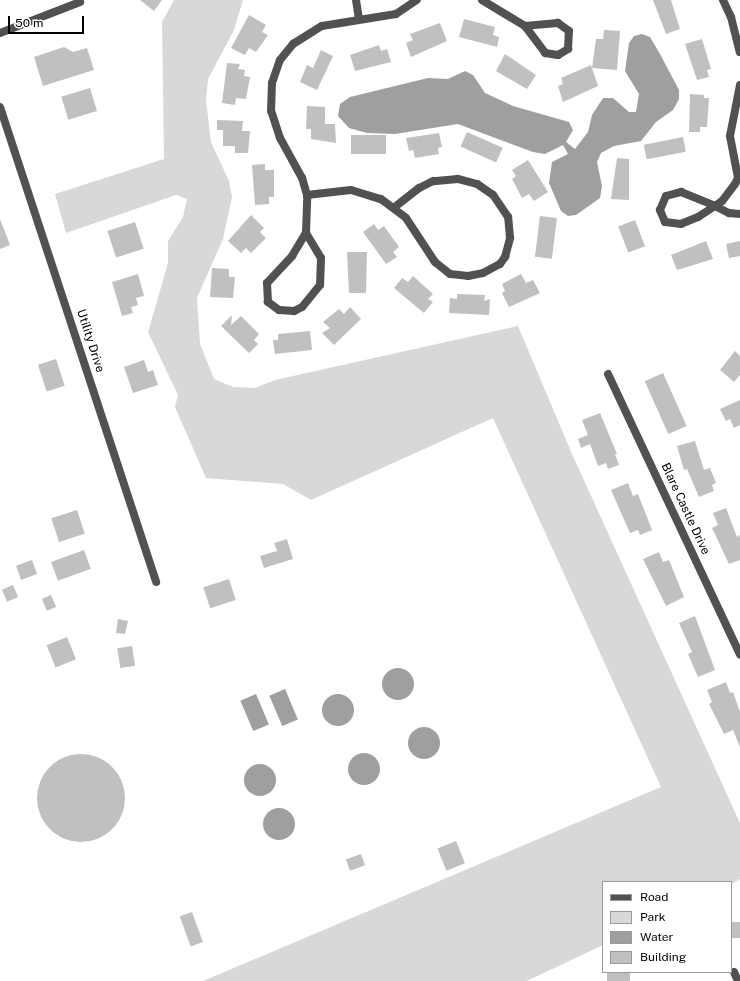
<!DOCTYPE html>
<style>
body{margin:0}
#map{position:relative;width:740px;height:981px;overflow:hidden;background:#fff;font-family:"Public Sans",sans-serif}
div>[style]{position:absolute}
.green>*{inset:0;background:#d8d8d8}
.water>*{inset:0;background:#9f9f9f;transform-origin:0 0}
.round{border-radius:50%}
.building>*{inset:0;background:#c0c0c0;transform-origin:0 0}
.minor>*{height:8px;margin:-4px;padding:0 4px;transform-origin:4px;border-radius:4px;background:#515151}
span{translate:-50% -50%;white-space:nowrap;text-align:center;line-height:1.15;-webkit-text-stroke:4px #fff;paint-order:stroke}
.street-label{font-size:12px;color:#000}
.legend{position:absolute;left:602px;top:881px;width:130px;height:92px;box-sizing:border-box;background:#fff;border:1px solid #999;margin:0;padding:5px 7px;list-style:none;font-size:12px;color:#000}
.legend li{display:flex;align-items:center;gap:8px;height:20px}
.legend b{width:20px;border:1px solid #999}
.scale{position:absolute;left:8px;top:16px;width:76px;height:18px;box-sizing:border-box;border:2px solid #000;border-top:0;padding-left:5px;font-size:12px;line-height:14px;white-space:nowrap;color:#000;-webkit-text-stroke:3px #fff;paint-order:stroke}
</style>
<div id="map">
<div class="green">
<i style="clip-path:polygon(174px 0,243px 0,234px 30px,208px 79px,206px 100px,211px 142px,229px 181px,232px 197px,223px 239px,197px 298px,200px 344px,214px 379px,233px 387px,255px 388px,275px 380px,518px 326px,572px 454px,740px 823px,740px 879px,731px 884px,603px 882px,603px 945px,527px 981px,203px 981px,661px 787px,493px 418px,311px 500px,283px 484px,206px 478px,175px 407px,178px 395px,148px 332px,168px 263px,168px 241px,183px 217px,187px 199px,176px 195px,66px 233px,55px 194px,164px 159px,162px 22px)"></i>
</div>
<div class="water">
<i style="clip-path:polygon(642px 34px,650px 37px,660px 54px,679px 90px,679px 99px,673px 110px,656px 122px,641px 141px,614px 146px,601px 153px,597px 162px,602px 186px,600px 198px,576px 215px,568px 216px,561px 211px,549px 183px,552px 162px,568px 154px,563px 145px,545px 154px,533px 152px,458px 124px,395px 134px,367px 133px,349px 128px,338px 116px,340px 104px,350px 97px,428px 78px,448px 79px,465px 71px,473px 75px,485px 93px,513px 106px,569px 122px,573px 130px,566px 142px,575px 149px,588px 132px,592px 115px,603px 98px,613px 98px,629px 112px,636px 112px,639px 94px,625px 71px,629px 43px,634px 36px)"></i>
<i class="round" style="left:382px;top:668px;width:32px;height:32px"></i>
<i style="left:285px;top:689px;width:33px;height:17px;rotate:67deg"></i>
<i class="round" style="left:322px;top:694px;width:32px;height:32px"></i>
<i style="left:256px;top:694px;width:33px;height:17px;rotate:67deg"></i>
<i class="round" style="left:408px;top:727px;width:32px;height:32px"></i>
<i class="round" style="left:348px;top:753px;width:32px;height:32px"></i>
<i class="round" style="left:244px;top:764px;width:32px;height:32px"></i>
<i class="round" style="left:263px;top:808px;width:32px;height:32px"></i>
</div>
<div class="building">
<i style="clip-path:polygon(140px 0,162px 0,154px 11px)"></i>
<i style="clip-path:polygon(653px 0,671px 0,680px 29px,666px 34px)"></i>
<i style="clip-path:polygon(249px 15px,266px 25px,262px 32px,268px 35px,256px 52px,249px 48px,245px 55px,231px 48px)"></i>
<i style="clip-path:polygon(464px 19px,495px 27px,493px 35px,499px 37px,497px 47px,459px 37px)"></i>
<i style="clip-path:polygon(440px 23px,447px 41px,411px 57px,406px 43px,413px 40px,410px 34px)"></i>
<i style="clip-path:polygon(604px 30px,620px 31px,617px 70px,592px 68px,596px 39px,603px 39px)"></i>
<i style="clip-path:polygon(702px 39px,711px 69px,707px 70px,709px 77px,697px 80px,685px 44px)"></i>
<i style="clip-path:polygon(379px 45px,381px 51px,387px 49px,391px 62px,355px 71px,350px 55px)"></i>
<i style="clip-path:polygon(64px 47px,73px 52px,87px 48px,94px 70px,43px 86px,34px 57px)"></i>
<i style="clip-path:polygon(321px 50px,333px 56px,317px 90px,300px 82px,307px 65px,313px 68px)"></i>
<i style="clip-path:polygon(505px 54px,536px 75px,527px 89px,496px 71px)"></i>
<i style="clip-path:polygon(227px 63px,240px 64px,238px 69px,245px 70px,244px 76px,250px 77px,246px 99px,236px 98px,235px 105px,222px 103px)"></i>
<i style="clip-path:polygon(591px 65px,598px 86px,563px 102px,558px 86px,563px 84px,561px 78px)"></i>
<i style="left:90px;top:88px;width:24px;height:30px;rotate:73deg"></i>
<i style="clip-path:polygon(690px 94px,704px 95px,704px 98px,709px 98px,707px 127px,700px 127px,700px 132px,689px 132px)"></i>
<i style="clip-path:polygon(307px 106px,325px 107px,325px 124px,335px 124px,336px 143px,311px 139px,311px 129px,306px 129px)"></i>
<i style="clip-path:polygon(217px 120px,243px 121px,242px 131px,250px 131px,248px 153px,235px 153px,235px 146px,223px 146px,223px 130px,217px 130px)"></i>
<i style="left:467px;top:132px;width:39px;height:16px;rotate:24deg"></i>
<i style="clip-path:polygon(439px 133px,442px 147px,438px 148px,439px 154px,415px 158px,413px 150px,409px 151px,406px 138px)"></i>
<i style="left:386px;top:135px;width:19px;height:35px;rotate:90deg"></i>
<i style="left:683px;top:137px;width:15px;height:40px;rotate:79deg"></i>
<i style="clip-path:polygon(617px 158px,629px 159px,629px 200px,611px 199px)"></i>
<i style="clip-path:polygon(528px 160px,548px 192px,534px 201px,529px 194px,522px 198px,512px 179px,516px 176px,512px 170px)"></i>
<i style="clip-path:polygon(265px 164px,265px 170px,274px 170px,274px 197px,269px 197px,269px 204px,255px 205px,252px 165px)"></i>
<i style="clip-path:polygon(251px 215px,264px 228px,260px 232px,266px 238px,251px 253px,246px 248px,241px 253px,228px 241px)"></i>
<i style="left:540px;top:216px;width:17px;height:41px;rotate:7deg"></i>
<i style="clip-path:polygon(0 219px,10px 245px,0 249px)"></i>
<i style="left:635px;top:220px;width:28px;height:18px;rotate:69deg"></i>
<i style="left:135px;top:222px;width:28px;height:29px;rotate:72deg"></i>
<i style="clip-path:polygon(374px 224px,378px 230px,384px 226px,399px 247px,393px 252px,397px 257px,386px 264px,363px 232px)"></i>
<i style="clip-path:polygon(706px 241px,713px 259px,677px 270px,671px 255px)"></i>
<i style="clip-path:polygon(740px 241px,740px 256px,729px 258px,726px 244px)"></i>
<i style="clip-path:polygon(347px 252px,367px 252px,366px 293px,349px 293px)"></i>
<i style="clip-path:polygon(212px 268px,229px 269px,229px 277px,235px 277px,233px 298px,210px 297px)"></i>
<i style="clip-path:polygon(138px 274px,144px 296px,136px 298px,138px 305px,131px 307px,133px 313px,122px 316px,112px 282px)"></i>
<i style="clip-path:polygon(521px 274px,526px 283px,533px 280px,540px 293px,509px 307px,502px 293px,505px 291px,502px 284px)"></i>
<i style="clip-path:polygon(413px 276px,433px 294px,428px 299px,433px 302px,424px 313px,394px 288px,402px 278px,408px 282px)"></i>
<i style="clip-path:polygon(457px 294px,485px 295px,484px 301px,490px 299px,489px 315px,449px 313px,450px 298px,457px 299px)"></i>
<i style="clip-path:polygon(350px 307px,361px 319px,334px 345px,322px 333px,330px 328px,323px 322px,339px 309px,344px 314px)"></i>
<i style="clip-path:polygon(232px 315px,231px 325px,241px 316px,259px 334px,254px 340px,258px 344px,249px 353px,221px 326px)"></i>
<i style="clip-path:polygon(310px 331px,312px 350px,275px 354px,273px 340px,278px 340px,278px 334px)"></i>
<i style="clip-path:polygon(735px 351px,740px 356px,740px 375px,734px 382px,720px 370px)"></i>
<i style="left:56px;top:359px;width:28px;height:19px;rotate:72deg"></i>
<i style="clip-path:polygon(144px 360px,148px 372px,153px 370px,158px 385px,133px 393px,124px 367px)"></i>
<i style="left:663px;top:373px;width:58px;height:20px;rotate:66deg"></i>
<i style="clip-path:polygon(740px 400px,740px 425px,734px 428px,730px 419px,726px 421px,720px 409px)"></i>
<i style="clip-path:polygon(600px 413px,617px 454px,615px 454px,619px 465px,608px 469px,606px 463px,598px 466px,590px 444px,581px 448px,578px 439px,588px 435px,582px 420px)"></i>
<i style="clip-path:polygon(695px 441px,704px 470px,710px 468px,716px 483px,712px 485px,714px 491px,699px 497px,687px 469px,684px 470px,677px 446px)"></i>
<i style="clip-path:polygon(628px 483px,633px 496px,638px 494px,652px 530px,640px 535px,638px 530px,630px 533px,611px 490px)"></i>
<i style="clip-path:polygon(726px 508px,737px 537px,740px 535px,740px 560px,729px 564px,712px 528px,718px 525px,713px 513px)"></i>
<i style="left:77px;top:510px;width:25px;height:27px;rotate:72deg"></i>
<i style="clip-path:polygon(287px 539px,293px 559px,264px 568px,260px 556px,277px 551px,274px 543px)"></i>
<i style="left:84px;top:550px;width:20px;height:35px;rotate:70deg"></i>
<i style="clip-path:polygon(659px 552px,663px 562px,669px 560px,684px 597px,666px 606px,643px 559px)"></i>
<i style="left:32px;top:560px;width:15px;height:17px;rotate:70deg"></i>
<i style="left:229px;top:579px;width:22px;height:27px;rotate:72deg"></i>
<i style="left:13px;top:585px;width:13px;height:12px;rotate:67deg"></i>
<i style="left:51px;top:595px;width:13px;height:10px;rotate:67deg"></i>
<i style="clip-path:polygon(695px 616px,715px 670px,698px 677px,688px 654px,692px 652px,679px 623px)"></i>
<i style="clip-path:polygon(118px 619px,128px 621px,125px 634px,116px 633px)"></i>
<i style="left:67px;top:637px;width:24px;height:22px;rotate:68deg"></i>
<i style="left:132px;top:646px;width:20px;height:15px;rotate:81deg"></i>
<i style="clip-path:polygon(726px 682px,730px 693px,733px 692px,740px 712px,740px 747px,733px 730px,724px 734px,709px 704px,712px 702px,707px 690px)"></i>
<i class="round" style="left:37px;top:754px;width:88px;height:88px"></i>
<i style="left:456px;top:841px;width:24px;height:20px;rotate:68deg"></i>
<i style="left:361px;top:854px;width:12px;height:16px;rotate:70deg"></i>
<i style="left:192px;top:912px;width:32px;height:13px;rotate:70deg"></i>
<i style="left:731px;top:922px;width:9px;height:16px"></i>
<i style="left:607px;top:972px;width:23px;height:9px"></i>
</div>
<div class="minor">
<i style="left:356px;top:0;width:19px;rotate:81deg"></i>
<i style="left:482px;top:0;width:50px;rotate:31.2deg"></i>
<i style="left:525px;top:26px;width:34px;rotate:53deg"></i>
<i style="left:545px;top:53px;width:13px;rotate:9deg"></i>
<i style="left:558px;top:55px;width:12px;rotate:-31deg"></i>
<i style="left:568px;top:49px;width:18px;rotate:-87deg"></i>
<i style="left:569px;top:31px;width:14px;rotate:-144deg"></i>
<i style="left:558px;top:23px;width:33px;rotate:175deg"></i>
<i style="left:723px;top:0;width:19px;rotate:65deg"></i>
<i style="left:731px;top:17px;width:36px;rotate:76deg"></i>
<i style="left:0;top:33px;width:86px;rotate:-21.2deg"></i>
<i style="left:740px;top:85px;width:52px;rotate:101.1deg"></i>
<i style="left:730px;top:136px;width:43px;rotate:79.2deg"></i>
<i style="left:738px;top:178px;width:7px;rotate:117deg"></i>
<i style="left:735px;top:184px;width:21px;rotate:127deg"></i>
<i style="left:722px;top:201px;width:9px;rotate:144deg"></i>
<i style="left:715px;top:206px;width:20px;rotate:147deg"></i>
<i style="left:698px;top:217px;width:18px;rotate:158deg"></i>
<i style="left:681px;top:224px;width:16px;rotate:-173deg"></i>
<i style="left:665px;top:222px;width:13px;rotate:-113deg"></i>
<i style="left:660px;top:210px;width:15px;rotate:-67deg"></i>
<i style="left:666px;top:196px;width:16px;rotate:-15deg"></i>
<i style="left:681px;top:192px;width:37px;rotate:22deg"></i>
<i style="left:715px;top:206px;width:16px;rotate:27deg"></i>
<i style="left:729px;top:213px;width:11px;rotate:5deg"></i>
<i style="left:0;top:107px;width:500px;rotate:71.8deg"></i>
<i style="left:307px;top:195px;width:44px;rotate:-6.5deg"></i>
<i style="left:351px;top:190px;width:31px;rotate:17deg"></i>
<i style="left:381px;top:199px;width:31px;rotate:37deg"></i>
<i style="left:406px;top:218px;width:53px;rotate:56.6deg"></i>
<i style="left:435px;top:262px;width:19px;rotate:39deg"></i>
<i style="left:450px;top:274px;width:18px;rotate:6deg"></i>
<i style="left:468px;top:276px;width:15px;rotate:-11deg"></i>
<i style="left:483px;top:273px;width:19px;rotate:-28deg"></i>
<i style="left:500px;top:264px;width:9px;rotate:-54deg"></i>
<i style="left:505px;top:257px;width:20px;rotate:-75deg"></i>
<i style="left:510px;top:238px;width:21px;rotate:-95deg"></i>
<i style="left:508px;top:217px;width:27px;rotate:-124deg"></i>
<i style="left:493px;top:195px;width:19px;rotate:-145deg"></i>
<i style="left:477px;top:184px;width:20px;rotate:-165deg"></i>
<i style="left:458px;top:179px;width:25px;rotate:175deg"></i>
<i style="left:433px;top:181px;width:16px;rotate:153deg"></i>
<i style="left:419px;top:188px;width:31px;rotate:142deg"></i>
<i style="left:306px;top:233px;width:29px;rotate:59deg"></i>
<i style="left:321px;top:258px;width:27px;rotate:92deg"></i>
<i style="left:320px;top:285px;width:28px;rotate:129deg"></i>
<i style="left:302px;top:307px;width:9px;rotate:153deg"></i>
<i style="left:294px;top:311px;width:15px;rotate:-176deg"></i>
<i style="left:279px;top:310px;width:14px;rotate:-144deg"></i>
<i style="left:268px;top:302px;width:19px;rotate:-93deg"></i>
<i style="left:267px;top:283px;width:37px;rotate:-47deg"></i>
<i style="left:292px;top:256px;width:27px;rotate:-59deg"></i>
<i style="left:306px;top:233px;width:38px;rotate:-88deg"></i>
<i style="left:307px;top:195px;width:18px;rotate:-106deg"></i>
<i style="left:302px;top:178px;width:46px;rotate:-118.8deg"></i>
<i style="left:280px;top:138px;width:28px;rotate:-108deg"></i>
<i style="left:271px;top:111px;width:28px;rotate:-88deg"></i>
<i style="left:272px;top:83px;width:24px;rotate:-71deg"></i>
<i style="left:280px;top:60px;width:21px;rotate:-51deg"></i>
<i style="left:293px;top:44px;width:34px;rotate:-32deg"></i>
<i style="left:322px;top:26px;width:75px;rotate:-9.2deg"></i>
<i style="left:396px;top:14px;width:25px;rotate:-34deg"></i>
<i style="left:608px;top:374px;width:310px;rotate:64.8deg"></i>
<i style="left:734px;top:972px;width:10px;rotate:66deg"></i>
</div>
<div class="street-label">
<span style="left:90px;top:341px;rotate:72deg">Utility Drive</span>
<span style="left:685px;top:509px;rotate:65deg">Blare Castle Drive</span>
</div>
<ul class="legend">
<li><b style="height:5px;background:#515151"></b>Road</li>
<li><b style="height:11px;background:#d8d8d8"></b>Park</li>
<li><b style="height:11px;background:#9f9f9f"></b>Water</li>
<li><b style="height:11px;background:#c0c0c0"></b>Building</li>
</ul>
<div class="scale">50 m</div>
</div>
